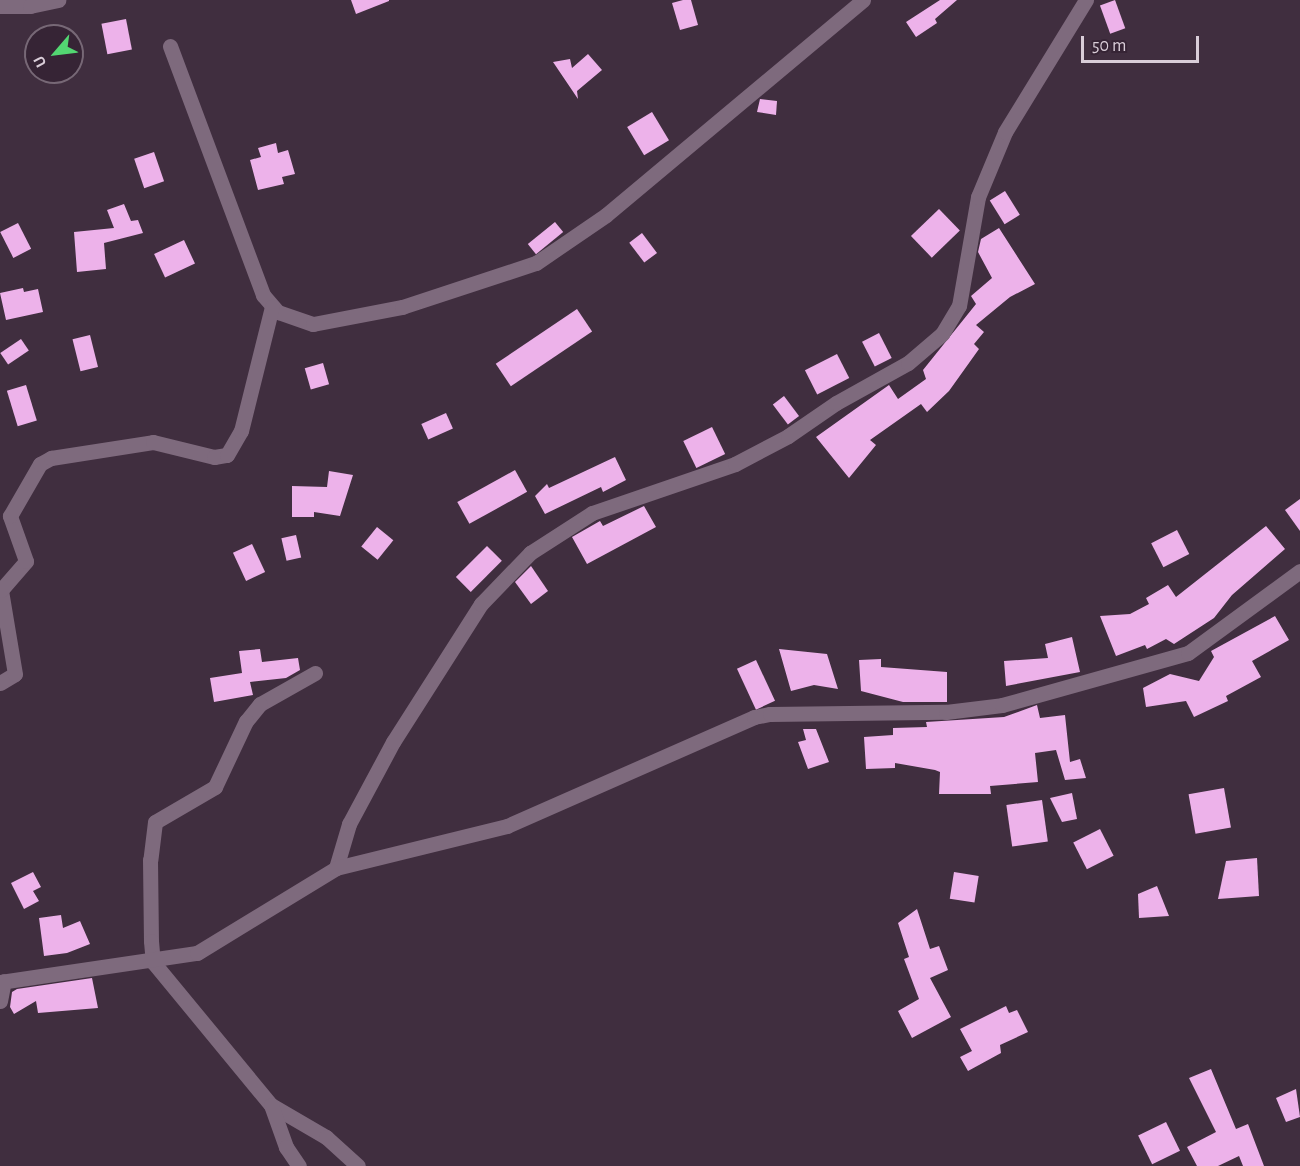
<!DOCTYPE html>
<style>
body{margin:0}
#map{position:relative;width:1300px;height:1166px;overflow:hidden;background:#402e3f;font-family:"Alegreya Sans",sans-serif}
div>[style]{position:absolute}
.building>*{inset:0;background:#edb2ea;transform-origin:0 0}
.minor>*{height:15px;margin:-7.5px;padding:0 7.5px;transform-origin:7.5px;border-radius:7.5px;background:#7e6a7d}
span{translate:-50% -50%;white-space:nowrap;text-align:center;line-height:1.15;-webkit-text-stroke:6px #362435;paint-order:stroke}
.north{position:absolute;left:24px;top:24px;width:60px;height:60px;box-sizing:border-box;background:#362435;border:2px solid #776876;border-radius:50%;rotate:242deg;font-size:16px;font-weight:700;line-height:24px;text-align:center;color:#d9cdd8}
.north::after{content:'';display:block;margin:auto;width:21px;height:27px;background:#53d672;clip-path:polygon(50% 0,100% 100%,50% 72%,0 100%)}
.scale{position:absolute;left:1081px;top:36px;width:118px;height:27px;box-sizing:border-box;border:3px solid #d9cdd8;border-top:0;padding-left:8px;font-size:18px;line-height:21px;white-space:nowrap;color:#d9cdd8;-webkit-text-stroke:4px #362435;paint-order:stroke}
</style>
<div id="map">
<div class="building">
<i style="clip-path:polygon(351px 0,389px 0,389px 1px,356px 14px)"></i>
<i style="clip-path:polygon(683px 0,691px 0,698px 25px,680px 30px,672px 3px)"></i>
<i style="clip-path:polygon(940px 0,957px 0,935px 19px,937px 23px,916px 37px,906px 22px)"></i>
<i style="left:1115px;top:0;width:30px;height:16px;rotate:70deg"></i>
<i style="left:126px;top:19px;width:31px;height:25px;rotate:79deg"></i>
<i style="clip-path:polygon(588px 54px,602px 70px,577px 91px,578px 99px,553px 62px,570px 59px,572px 68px)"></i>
<i style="clip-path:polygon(760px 99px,777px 101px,776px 115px,757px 112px)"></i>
<i style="left:652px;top:112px;width:33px;height:29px;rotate:59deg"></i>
<i style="clip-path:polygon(276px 143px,278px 153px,288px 150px,295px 174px,282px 177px,284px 184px,258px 190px,250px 160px,261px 157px,258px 148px)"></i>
<i style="left:154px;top:152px;width:31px;height:21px;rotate:71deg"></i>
<i style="left:1005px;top:191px;width:28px;height:18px;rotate:58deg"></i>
<i style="clip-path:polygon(124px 204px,131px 221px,138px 220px,143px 233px,104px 243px,106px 269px,77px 272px,74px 232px,114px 228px,107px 210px)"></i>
<i style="left:939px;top:209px;width:30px;height:39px;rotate:46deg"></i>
<i style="left:555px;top:222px;width:13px;height:35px;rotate:51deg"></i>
<i style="left:18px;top:223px;width:29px;height:20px;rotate:63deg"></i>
<i style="clip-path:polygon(999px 228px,1035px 284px,1010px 297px,976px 325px,984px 332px,974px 344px,979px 349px,949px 391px,927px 412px,921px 404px,870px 440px,876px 445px,849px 478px,816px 437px,889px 385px,898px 399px,926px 379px,923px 370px,976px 304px,971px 296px,992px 278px,978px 252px,981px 239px)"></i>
<i style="left:642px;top:233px;width:25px;height:16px;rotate:53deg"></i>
<i style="left:184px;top:240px;width:26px;height:33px;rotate:65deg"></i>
<i style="clip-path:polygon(23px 288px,24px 292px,38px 289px,43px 312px,6px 320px,0 293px)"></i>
<i style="left:577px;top:309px;width:27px;height:98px;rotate:56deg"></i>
<i style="left:879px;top:333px;width:28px;height:19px;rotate:63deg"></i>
<i style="left:90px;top:335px;width:33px;height:18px;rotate:76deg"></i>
<i style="left:21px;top:339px;width:14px;height:25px;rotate:56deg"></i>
<i style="left:837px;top:354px;width:27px;height:36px;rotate:63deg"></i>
<i style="left:323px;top:363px;width:22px;height:19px;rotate:74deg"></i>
<i style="left:26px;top:385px;width:37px;height:20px;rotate:73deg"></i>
<i style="left:784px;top:396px;width:25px;height:14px;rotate:53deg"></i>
<i style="left:446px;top:413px;width:17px;height:27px;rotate:66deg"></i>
<i style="left:712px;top:427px;width:30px;height:32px;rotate:64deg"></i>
<i style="clip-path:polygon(615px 457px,626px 480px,603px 492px,601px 487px,545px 514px,535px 496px,547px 484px,549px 488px)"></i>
<i style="left:515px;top:470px;width:25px;height:66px;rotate:61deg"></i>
<i style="clip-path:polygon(329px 471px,353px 475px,340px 516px,314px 512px,314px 517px,292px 517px,292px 486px,327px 487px)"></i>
<i style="clip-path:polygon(1300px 499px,1300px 531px,1285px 510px)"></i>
<i style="clip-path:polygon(644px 506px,656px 527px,587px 564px,572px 537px,600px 521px,603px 526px)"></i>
<i style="clip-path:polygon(1266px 526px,1285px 549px,1232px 595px,1214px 618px,1174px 644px,1166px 639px,1147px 649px,1145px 645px,1116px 656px,1100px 616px,1130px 614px,1149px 604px,1146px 598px,1168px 585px,1176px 597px)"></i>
<i style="left:377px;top:527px;width:21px;height:25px;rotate:39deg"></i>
<i style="left:1177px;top:530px;width:27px;height:29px;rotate:63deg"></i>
<i style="left:296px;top:535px;width:23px;height:15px;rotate:77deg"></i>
<i style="left:252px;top:544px;width:31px;height:21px;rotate:65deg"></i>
<i style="left:487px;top:546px;width:21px;height:44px;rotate:45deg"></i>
<i style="clip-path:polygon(531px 566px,548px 591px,531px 604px,515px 582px)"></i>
<i style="clip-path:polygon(1275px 616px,1289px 640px,1252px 661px,1261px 677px,1226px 696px,1228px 701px,1194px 717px,1186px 701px,1146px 707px,1143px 688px,1170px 674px,1199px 681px,1214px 657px,1211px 651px)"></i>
<i style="clip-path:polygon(1072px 637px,1080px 672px,1006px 686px,1004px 661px,1048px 658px,1045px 644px)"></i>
<i style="clip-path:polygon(260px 649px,262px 662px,298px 658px,300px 670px,286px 678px,250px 682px,253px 695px,214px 702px,210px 678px,242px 673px,239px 651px)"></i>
<i style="clip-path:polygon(779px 649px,827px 654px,838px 689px,814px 685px,791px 691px)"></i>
<i style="clip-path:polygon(881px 659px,881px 667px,947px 672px,947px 702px,903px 702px,861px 691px,859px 660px)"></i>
<i style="left:756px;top:660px;width:45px;height:21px;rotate:65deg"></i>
<i style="clip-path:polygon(1037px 705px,1040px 718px,1065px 715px,1070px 762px,1080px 759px,1086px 778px,1065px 780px,1056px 750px,1035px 753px,1038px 782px,990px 786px,991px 794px,939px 794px,940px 772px,935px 770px,895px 763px,895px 768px,866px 769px,864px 737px,893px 735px,893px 728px,927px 727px,926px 722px,1004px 717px)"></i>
<i style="clip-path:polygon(803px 729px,816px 729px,829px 762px,808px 769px,798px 742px,806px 740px)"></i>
<i style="left:1224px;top:788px;width:40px;height:36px;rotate:80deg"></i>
<i style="clip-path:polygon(1072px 793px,1077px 819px,1062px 822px,1050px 798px)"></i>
<i style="left:1042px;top:800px;width:42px;height:36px;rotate:82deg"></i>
<i style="left:1100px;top:829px;width:30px;height:30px;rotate:63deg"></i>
<i style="clip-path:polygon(1257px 858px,1259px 896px,1218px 899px,1226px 861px)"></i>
<i style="clip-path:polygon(33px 872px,41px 887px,33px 891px,39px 901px,24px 909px,11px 883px)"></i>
<i style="left:954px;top:872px;width:25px;height:27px;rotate:9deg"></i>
<i style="clip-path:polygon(1157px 886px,1169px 916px,1139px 918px,1138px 894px)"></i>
<i style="clip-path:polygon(917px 909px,930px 949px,939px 946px,948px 970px,930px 978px,951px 1017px,912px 1038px,898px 1011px,919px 999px,904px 959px,909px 957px,898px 923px)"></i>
<i style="clip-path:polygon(61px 915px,63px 928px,80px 921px,90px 944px,67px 953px,44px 956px,39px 918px)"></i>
<i style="clip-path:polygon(92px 978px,98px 1008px,38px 1013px,36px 1001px,14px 1014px,10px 1007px,12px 992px,17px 989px)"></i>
<i style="clip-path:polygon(1006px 1006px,1009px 1013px,1017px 1010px,1028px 1032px,1000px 1045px,1001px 1053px,968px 1071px,960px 1057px,972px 1051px,960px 1029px)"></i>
<i style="clip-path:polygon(1211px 1069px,1236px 1129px,1248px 1124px,1264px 1166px,1243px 1166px,1239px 1156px,1218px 1166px,1197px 1166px,1187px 1147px,1216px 1132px,1189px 1078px)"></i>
<i style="clip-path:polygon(1296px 1089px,1300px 1117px,1286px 1122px,1276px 1098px)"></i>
<i style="left:1166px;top:1122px;width:32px;height:31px;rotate:64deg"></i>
</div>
<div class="minor">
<i style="left:0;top:6px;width:30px"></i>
<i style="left:30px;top:6px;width:29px;rotate:-12deg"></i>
<i style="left:170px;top:46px;width:266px;rotate:69.5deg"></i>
<i style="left:263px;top:295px;width:23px;rotate:49deg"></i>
<i style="left:278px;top:312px;width:37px;rotate:19deg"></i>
<i style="left:313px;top:324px;width:91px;rotate:-10.8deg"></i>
<i style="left:402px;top:307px;width:141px;rotate:-18.2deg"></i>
<i style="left:536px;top:263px;width:85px;rotate:-34.4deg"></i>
<i style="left:606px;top:215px;width:335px;rotate:-39.9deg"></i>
<i style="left:315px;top:673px;width:63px;rotate:150.6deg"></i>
<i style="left:260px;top:704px;width:22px;rotate:129deg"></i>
<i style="left:246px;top:721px;width:73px;rotate:115.2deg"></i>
<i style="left:215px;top:787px;width:69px;rotate:149.7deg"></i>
<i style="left:155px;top:822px;width:38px;rotate:97deg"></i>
<i style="left:150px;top:860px;width:81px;rotate:89.3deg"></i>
<i style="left:151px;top:941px;width:21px;rotate:85deg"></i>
<i style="left:153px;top:962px;width:185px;rotate:50.5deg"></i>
<i style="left:271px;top:1105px;width:64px;rotate:30.2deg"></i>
<i style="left:326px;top:1137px;width:43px;rotate:42.2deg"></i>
<i style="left:0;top:683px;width:17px;rotate:-31deg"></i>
<i style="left:15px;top:674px;width:85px;rotate:-99.5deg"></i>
<i style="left:1px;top:590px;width:38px;rotate:-49deg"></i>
<i style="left:26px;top:561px;width:48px;rotate:-109.6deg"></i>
<i style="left:10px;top:516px;width:60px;rotate:-60deg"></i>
<i style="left:40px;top:464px;width:13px;rotate:-29deg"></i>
<i style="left:51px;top:458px;width:103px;rotate:-8.9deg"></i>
<i style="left:153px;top:442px;width:63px;rotate:13.8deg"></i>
<i style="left:214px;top:457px;width:13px;rotate:-9deg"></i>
<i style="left:227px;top:455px;width:28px;rotate:-60deg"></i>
<i style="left:241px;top:431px;width:128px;rotate:-76deg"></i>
<i style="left:336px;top:868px;width:46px;rotate:-73.5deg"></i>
<i style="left:349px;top:824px;width:93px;rotate:-61.8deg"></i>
<i style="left:393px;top:742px;width:164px;rotate:-57.5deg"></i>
<i style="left:481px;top:604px;width:71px;rotate:-46.1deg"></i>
<i style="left:530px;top:553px;width:74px;rotate:-32.8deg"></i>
<i style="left:592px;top:513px;width:151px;rotate:-18.9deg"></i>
<i style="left:735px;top:464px;width:60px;rotate:-27.8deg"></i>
<i style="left:788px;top:436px;width:58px;rotate:-34.5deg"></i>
<i style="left:836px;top:403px;width:82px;rotate:-29.1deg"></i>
<i style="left:908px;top:363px;width:45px;rotate:-40.5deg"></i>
<i style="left:942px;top:334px;width:33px;rotate:-59deg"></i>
<i style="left:959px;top:306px;width:111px;rotate:-80.1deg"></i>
<i style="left:978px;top:197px;width:70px;rotate:-67.4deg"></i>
<i style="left:1005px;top:132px;width:155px;rotate:-58.5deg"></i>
<i style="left:0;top:982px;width:199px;rotate:-8.4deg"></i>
<i style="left:197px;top:953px;width:163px;rotate:-31.4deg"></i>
<i style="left:336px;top:868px;width:176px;rotate:-13.8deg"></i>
<i style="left:507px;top:826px;width:270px;rotate:-23.8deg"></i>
<i style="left:754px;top:717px;width:16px;rotate:-11deg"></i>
<i style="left:770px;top:714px;width:176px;rotate:-0.7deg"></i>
<i style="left:946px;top:712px;width:56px;rotate:-7.1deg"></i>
<i style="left:1002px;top:705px;width:193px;rotate:-15.6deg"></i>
<i style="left:1188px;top:653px;width:139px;rotate:-36.2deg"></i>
<i style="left:0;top:1001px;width:20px;rotate:-79deg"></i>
<i style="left:271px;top:1105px;width:45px;rotate:70.3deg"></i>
<i style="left:286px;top:1147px;width:23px;rotate:56deg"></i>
</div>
<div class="north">U</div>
<div class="scale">50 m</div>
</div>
